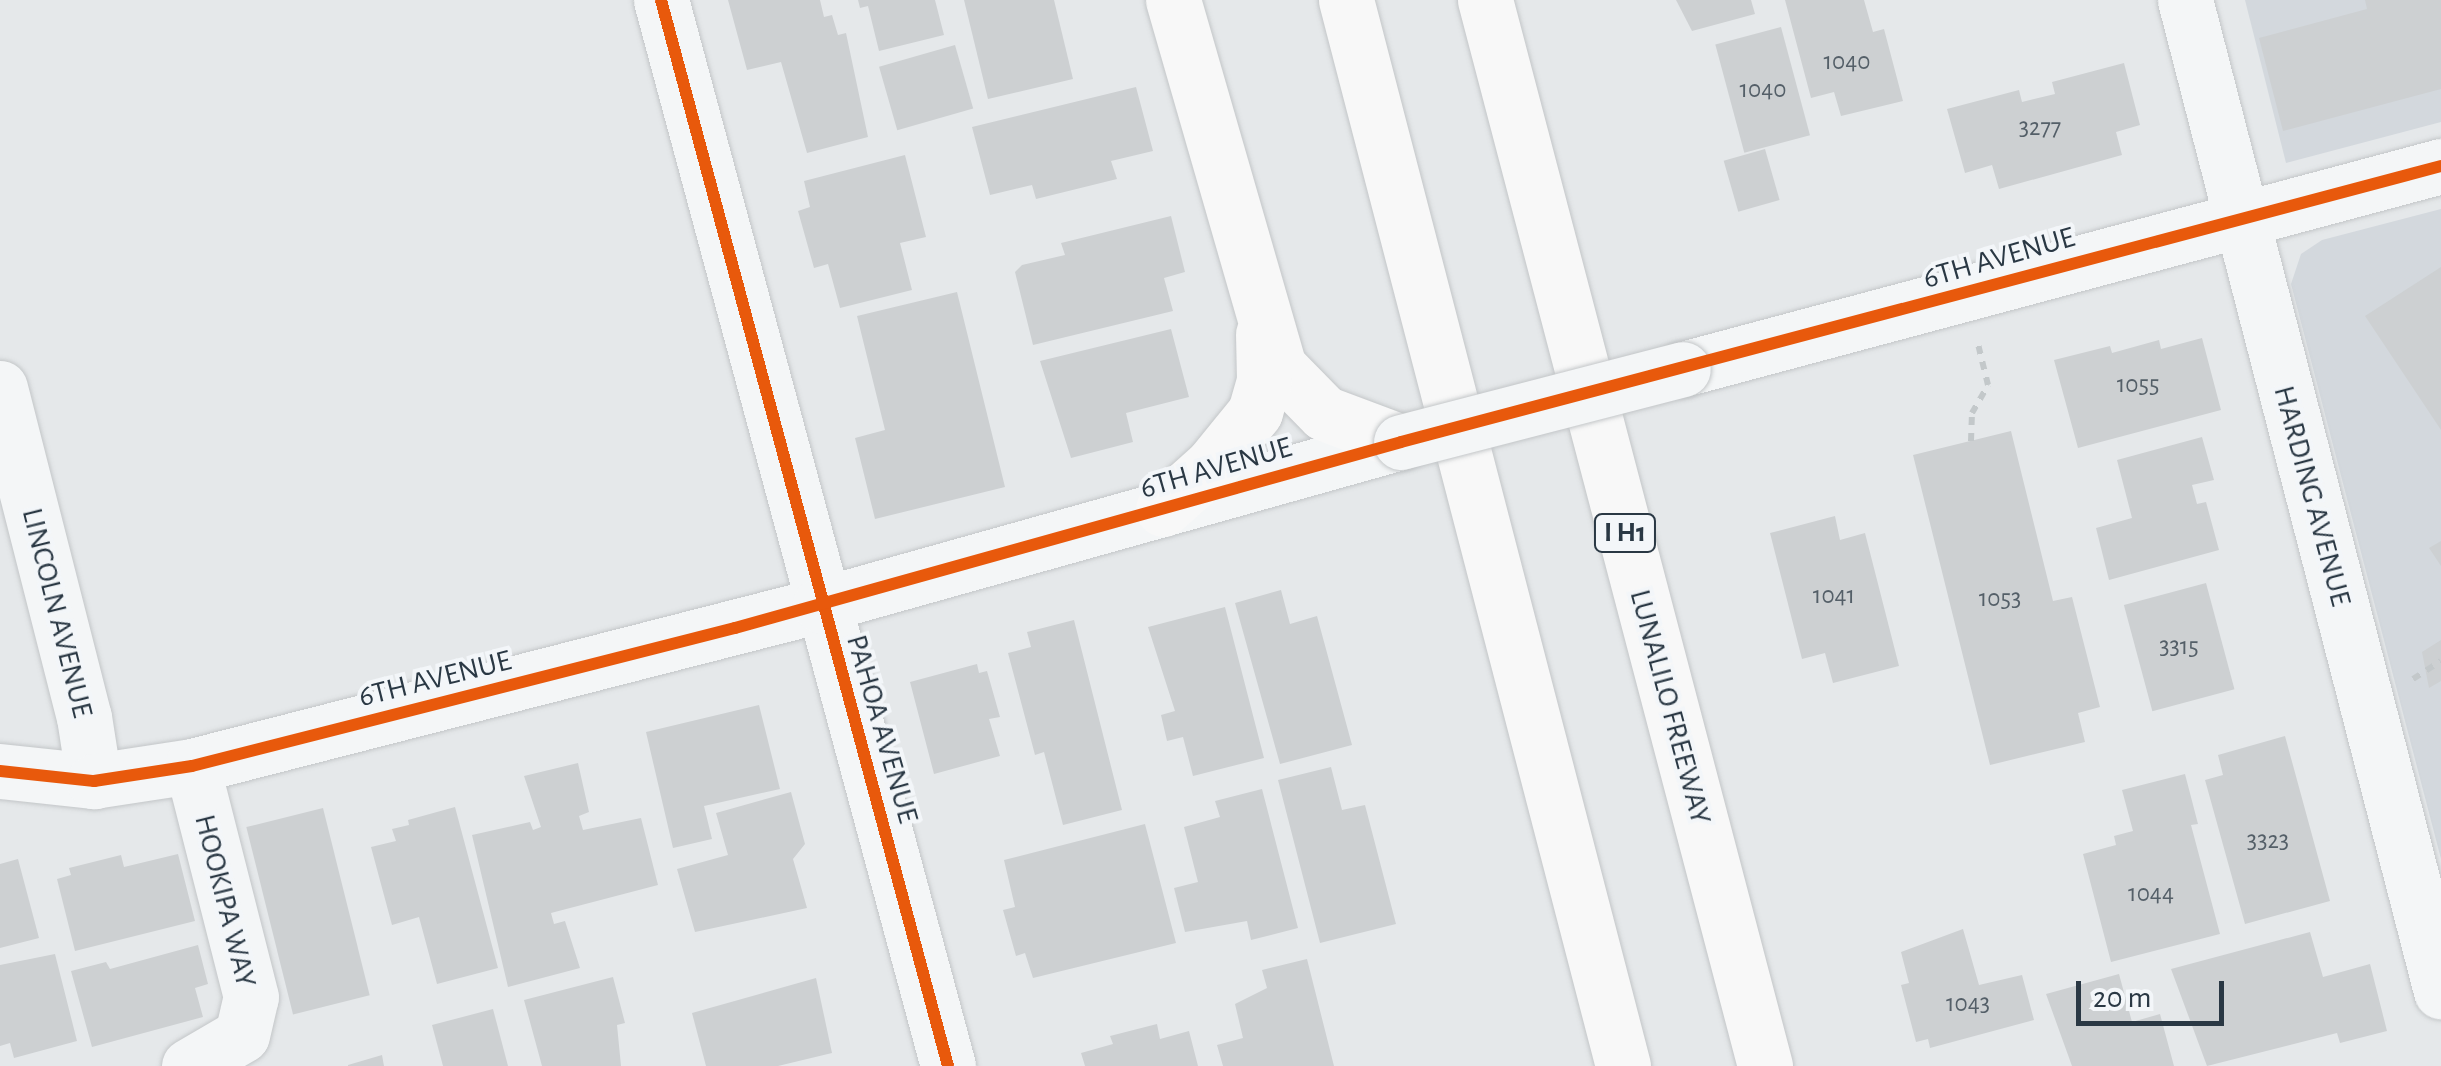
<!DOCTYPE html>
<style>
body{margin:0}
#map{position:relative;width:2441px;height:1066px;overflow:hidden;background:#e5e8ea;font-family:"Alegreya Sans",sans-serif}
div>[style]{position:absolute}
.built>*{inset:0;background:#d3d8dd}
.building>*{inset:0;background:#cdd0d2;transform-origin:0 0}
.path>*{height:6px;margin-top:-3px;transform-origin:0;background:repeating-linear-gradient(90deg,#c3c8ca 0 8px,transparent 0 16px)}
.roads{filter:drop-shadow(0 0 2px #c3c6c8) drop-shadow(0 0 2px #c3c6c8)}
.minor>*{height:55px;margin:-27.5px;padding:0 27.5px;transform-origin:27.5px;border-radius:27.5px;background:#f4f6f7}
.highway>*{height:55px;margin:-27.5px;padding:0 27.5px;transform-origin:27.5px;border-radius:27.5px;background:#f8f8f8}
.bridges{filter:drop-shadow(0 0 2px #c3c6c8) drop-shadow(0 0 2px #c3c6c8)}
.minor-bridge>*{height:55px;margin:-27.5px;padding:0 27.5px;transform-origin:27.5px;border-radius:27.5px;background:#f4f6f7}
.cycleway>*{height:12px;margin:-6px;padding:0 6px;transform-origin:6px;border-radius:6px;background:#e8590c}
span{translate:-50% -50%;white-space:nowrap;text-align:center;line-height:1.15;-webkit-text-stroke:8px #f3f6f9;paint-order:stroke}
.number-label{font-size:25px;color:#545f68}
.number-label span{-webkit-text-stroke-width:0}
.shield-label span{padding:2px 8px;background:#f3f6f9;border:2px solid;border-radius:8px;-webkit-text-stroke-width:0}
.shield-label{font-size:28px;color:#2a3844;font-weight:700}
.street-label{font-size:30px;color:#2a3844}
.scale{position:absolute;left:2076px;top:981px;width:148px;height:45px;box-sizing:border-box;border:5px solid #2a3844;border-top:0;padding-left:12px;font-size:30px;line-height:35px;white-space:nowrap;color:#2a3844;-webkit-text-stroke:8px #f3f6f9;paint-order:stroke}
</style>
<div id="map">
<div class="built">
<i style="clip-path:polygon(2245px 0,2441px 0,2441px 122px,2286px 163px)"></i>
<i style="clip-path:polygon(2441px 209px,2441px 859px,2291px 284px,2301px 254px,2322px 240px)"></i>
</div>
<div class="building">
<i style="clip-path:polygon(728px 0,820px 0,824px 17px,832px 15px,838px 35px,846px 33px,868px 137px,807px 153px,781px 62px,747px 70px)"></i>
<i style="clip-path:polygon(858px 0,935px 0,944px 35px,879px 51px,868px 6px,860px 8px)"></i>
<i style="clip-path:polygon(964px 0,1054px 0,1073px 79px,988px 99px)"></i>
<i style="clip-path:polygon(1676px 0,1751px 0,1755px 14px,1692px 31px)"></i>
<i style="clip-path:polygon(1785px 0,1864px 0,1873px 32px,1884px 29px,1903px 101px,1841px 116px,1834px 92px,1811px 98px)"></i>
<i style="clip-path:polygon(2365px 0,2441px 0,2441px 89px,2283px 131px,2259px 38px,2367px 9px)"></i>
<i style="left:1781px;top:27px;width:112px;height:68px;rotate:75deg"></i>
<i style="left:955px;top:45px;width:66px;height:79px;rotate:74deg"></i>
<i style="clip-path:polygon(2124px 63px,2140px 125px,2116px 132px,2122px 155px,1999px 189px,1992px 165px,1965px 173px,1947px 109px,2019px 90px,2022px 102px,2055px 94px,2052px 82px)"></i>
<i style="clip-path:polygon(1136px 87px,1153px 151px,1111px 161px,1117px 179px,1036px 199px,1032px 185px,990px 195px,972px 127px)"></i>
<i style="left:1765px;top:149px;width:53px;height:43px;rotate:74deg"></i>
<i style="clip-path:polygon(905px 155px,926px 237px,900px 243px,912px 290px,840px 308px,828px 264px,814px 268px,798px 211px,810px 207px,804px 181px)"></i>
<i style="clip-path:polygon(1171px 216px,1185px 272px,1164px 278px,1173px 311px,1033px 345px,1015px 272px,1022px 265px,1065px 255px,1061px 243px)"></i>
<i style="clip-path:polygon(2441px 267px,2441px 430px,2365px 316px)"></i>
<i style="clip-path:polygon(957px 292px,1005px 487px,875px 519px,855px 438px,885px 430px,857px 316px)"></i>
<i style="clip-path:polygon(1171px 329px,1189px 397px,1126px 413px,1133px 442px,1071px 458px,1040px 361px)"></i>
<i style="clip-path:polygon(2202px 338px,2221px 410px,2078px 448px,2054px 360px,2110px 346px,2112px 353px,2159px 340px,2161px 349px)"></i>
<i style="clip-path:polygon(2011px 431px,2053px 601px,2072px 597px,2100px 707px,2078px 713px,2085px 742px,1990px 765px,1913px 455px)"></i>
<i style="clip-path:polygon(2202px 437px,2214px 480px,2192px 485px,2197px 504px,2206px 502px,2219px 550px,2109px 580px,2096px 528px,2132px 518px,2117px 460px)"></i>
<i style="clip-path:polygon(1835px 516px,1840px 540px,1865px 533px,1899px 666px,1833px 683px,1825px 653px,1802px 659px,1770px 533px)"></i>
<i style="clip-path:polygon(2441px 541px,2441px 566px,2429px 548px)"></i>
<i style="left:2206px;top:583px;width:110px;height:85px;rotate:75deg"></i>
<i style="clip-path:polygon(1281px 590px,1290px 624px,1317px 616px,1352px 745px,1280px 764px,1235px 603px)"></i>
<i style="clip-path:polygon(1225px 607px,1264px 758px,1193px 776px,1183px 737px,1167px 741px,1161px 715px,1175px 711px,1148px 627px)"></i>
<i style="clip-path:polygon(1074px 620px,1122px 810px,1063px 825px,1044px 752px,1035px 755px,1008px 653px,1031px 647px,1027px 632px)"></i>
<i style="clip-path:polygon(2441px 640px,2441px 681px,2429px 688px,2422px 652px)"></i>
<i style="clip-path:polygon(977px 664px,979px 673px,987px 671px,1000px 717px,989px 719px,1000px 756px,934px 774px,910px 682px)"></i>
<i style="clip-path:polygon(759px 705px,780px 789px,704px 806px,712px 839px,673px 848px,646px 732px)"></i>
<i style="clip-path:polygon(2285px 736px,2330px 901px,2245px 924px,2205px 780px,2223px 775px,2218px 755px)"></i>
<i style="clip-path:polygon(578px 763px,589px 812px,579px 816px,583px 830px,641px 818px,658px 885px,551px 913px,554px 924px,565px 921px,580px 968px,508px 987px,472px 835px,530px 822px,533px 830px,541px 827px,524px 776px)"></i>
<i style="clip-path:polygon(1331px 767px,1342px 810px,1365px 805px,1396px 924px,1320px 943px,1278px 780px)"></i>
<i style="clip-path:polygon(2185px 774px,2198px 824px,2191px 825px,2220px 934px,2111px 962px,2083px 854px,2116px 845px,2114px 836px,2133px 831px,2122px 790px)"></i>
<i style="clip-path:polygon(1262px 789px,1298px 928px,1251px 940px,1247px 921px,1185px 932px,1174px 888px,1198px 882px,1184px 827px,1220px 817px,1215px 801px)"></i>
<i style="clip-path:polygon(791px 792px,805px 844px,793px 859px,807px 908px,695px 932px,677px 869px,728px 855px,716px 813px)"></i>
<i style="clip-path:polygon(455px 807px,498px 968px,437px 984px,419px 917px,392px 925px,371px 847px,396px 841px,392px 829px,409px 825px,408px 820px)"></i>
<i style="left:323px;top:808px;width:193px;height:79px;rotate:76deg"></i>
<i style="clip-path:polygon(1145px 824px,1176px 943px,1033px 978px,1025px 953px,1016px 956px,1003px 910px,1015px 907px,1004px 860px)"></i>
<i style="clip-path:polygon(178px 854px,195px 921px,75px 951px,57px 879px,71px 875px,69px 868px,121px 855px,124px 867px)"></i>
<i style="clip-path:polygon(18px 859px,39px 938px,0 948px,0 864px)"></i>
<i style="clip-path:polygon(1963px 929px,1979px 985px,2022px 975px,2034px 1020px,1930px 1048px,1928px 1039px,1916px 1042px,1901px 985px,1909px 983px,1901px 952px)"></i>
<i style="clip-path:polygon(2310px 932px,2323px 977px,2370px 964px,2387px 1031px,2340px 1043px,2337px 1033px,2207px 1066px,2171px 969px)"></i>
<i style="clip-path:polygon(198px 945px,208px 984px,195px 988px,203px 1017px,92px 1047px,71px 971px,106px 962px,110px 969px)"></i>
<i style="clip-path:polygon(55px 954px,77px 1041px,14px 1058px,10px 1043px,0 1046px,0 965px)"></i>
<i style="clip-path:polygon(1307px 959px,1334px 1066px,1223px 1066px,1217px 1045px,1243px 1038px,1235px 1004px,1267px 988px,1262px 970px)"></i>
<i style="clip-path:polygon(2119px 974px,2132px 1022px,2160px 1014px,2174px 1066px,2072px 1066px,2046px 994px)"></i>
<i style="clip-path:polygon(613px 977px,625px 1023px,617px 1025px,621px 1066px,542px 1066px,524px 1000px)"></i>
<i style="clip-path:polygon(816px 978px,832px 1053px,778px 1066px,706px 1066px,692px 1013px)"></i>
<i style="clip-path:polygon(493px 1009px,508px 1066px,443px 1066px,432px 1025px)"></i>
<i style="clip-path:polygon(1157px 1024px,1160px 1039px,1189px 1031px,1198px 1066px,1085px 1066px,1081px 1053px,1113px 1044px,1110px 1036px)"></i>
<i style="clip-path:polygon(382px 1055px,384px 1066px,348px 1066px,348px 1065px)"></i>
</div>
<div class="path">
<i style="left:1971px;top:441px;width:28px;rotate:-88deg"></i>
<i style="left:1972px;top:413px;width:32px;rotate:-60deg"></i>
<i style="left:1988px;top:385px;width:42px;rotate:-103.7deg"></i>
<i style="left:2413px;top:679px;width:33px;rotate:-33deg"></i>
</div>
<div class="roads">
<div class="minor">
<i style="left:661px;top:0;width:1104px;rotate:74.93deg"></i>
<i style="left:2185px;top:0;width:1024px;rotate:75.52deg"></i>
<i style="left:1683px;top:369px;width:785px;rotate:-14.99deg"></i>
<i style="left:0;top:388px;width:340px;rotate:75.7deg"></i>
<i style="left:84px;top:717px;width:65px;rotate:81.1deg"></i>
<i style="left:0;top:771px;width:95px;rotate:6.1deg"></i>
<i style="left:94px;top:781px;width:99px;rotate:-8.7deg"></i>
<i style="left:192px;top:766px;width:648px;rotate:-14.38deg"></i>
<i style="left:820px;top:605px;width:603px;rotate:-15.67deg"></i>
<i style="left:189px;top:1066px;width:61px;rotate:-30.3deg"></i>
<i style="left:242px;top:1035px;width:39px;rotate:-77deg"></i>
<i style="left:251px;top:997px;width:238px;rotate:-104.3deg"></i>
</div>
<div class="highway">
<i style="left:1173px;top:0;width:382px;rotate:73.9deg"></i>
<i style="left:1279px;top:367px;width:64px;rotate:45.6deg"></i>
<i style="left:1324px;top:413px;width:82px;rotate:20.6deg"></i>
<i style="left:1346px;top:0;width:1101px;rotate:75.43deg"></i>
<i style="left:1485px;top:0;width:1102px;rotate:75.28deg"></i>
<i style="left:1163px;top:509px;width:66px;rotate:-41.9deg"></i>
<i style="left:1212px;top:465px;width:68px;rotate:-50.9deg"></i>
<i style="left:1255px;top:412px;width:32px;rotate:-74deg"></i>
<i style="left:1264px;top:381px;width:47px;rotate:-91.2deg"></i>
</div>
</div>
<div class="bridges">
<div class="minor-bridge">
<i style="left:1401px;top:442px;width:291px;rotate:-14.5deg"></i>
</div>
</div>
<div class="cycleway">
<i style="left:661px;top:0;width:1104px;rotate:74.93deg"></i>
<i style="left:0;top:771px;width:95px;rotate:6.1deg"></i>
<i style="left:94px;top:781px;width:99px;rotate:-8.7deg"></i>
<i style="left:192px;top:766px;width:560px;rotate:-14.26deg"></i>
<i style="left:735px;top:628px;width:691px;rotate:-15.6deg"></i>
<i style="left:1401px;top:442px;width:1076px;rotate:-14.86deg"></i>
</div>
<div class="number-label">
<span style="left:1847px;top:62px">1040</span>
<span style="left:1763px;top:90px">1040</span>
<span style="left:2040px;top:128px">3277</span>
<span style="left:2138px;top:385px">1055</span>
<span style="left:1834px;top:596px">1041</span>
<span style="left:2000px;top:599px">1053</span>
<span style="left:2179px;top:647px">3315</span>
<span style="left:2268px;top:841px">3323</span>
<span style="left:2151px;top:894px">1044</span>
<span style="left:1968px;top:1004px">1043</span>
</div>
<div class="shield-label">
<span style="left:1625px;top:533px">I H1</span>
</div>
<div class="street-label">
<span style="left:1999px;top:258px;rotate:-16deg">6TH AVENUE</span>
<span style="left:1216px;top:468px;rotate:-16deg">6TH AVENUE</span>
<span style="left:2312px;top:496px;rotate:75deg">HARDING AVENUE</span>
<span style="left:57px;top:613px;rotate:76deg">LINCOLN AVENUE</span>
<span style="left:435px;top:679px;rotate:-14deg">6TH AVENUE</span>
<span style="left:1670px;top:707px;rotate:75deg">LUNALILO FREEWAY</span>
<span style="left:882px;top:729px;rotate:74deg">PAHOA AVENUE</span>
<span style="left:225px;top:901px;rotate:76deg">HOOKIPA WAY</span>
</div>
<div class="scale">20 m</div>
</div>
